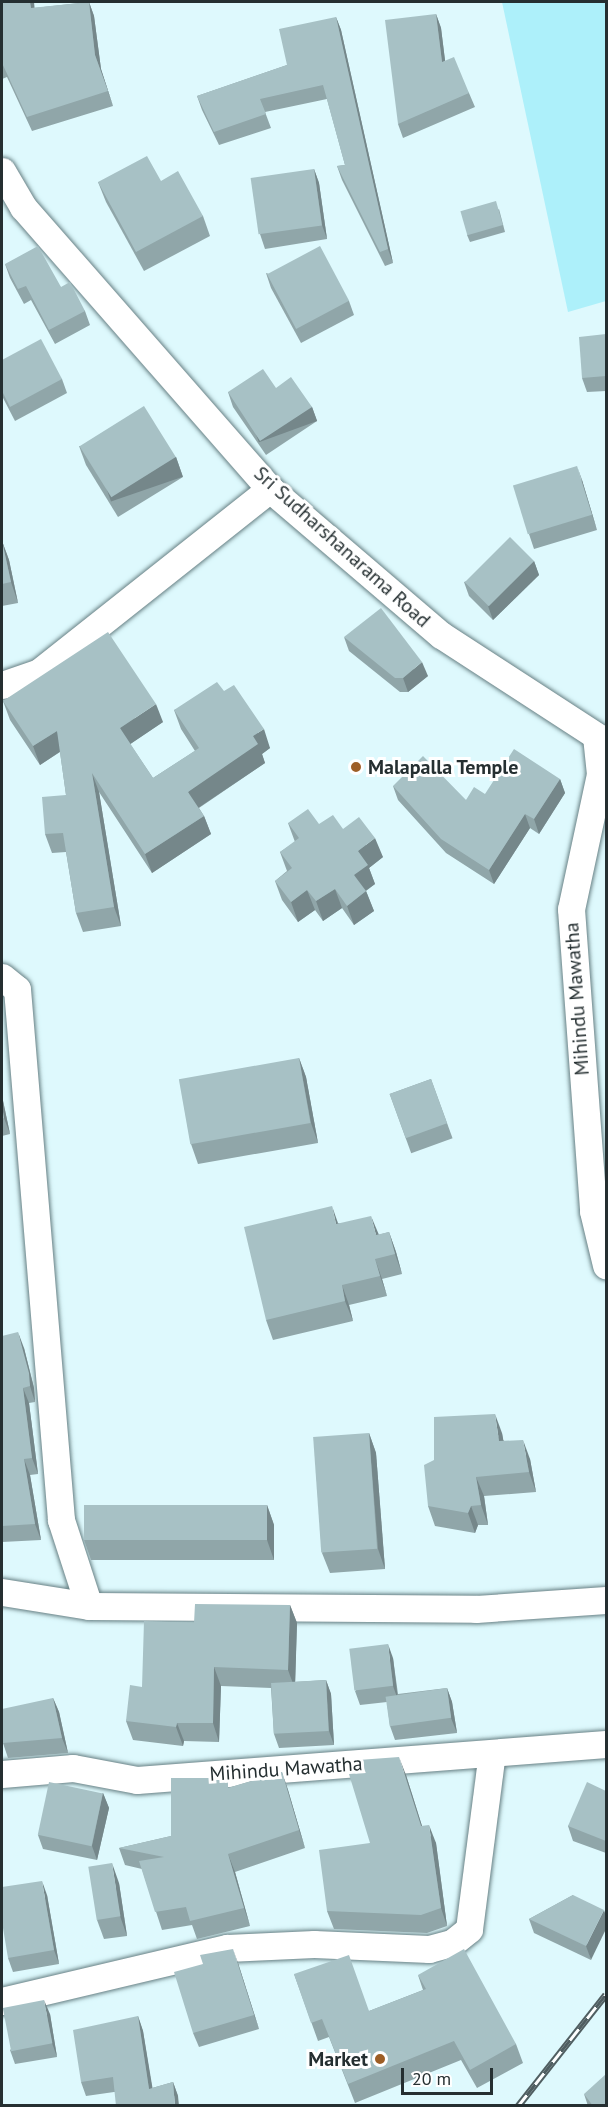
<!DOCTYPE html>
<style>
body{margin:0}
#map{position:relative;width:608px;height:2107px;overflow:hidden;background:#def9fd;font-family:"PT Sans",sans-serif}
div>[style]{position:absolute}
.green>*{inset:0;background:#adf0fa}
.roads{filter:drop-shadow(0 0 2px #678084) drop-shadow(0 0 2px #678084)}
.street>*{height:27px;margin:-13.5px;padding:0 13.5px;transform-origin:13.5px;border-radius:13.5px;background:#fff}
.rail>*{height:7px;margin-top:-3.5px;transform-origin:0;background:repeating-linear-gradient(90deg,#fff 0 14px,#505e61 0 28px);box-sizing:border-box;border-block:2px solid #505e61}
.wall>*{inset:0;background:#90a6a9;transform-origin:0 0}
.shaded-wall>*{inset:0;background:#75878a;transform-origin:0 0}
.building>*{inset:0;background:#a7c1c5;transform-origin:0 0}
.dots>*{width:16px;height:16px;translate:-50% -50%;box-sizing:border-box;border:3px solid #fff;border-radius:50%}
span{translate:-50% -50%;white-space:nowrap;text-align:center;line-height:1.15;-webkit-text-stroke:6px #fff;paint-order:stroke}
.street-label{font-size:20px;color:#252f31}
.poi-label{font-size:20px;color:#252f31;font-weight:700}
.left{translate:0 -50%;text-align:left}
.right{translate:-100% -50%;text-align:right}
.frame{position:absolute;inset:0;border:3px solid #252f31;pointer-events:none}
.scale{position:absolute;left:401px;top:2068px;width:92px;height:27px;box-sizing:border-box;border:3px solid #252f31;border-top:0;padding-left:8px;font-size:18px;line-height:21px;white-space:nowrap;color:#252f31;-webkit-text-stroke:4px #fff;paint-order:stroke}
</style>
<div id="map">
<div class="green">
<i style="clip-path:polygon(502px 2px,606px 2px,606px 301px,568px 312px)"></i>
</div>
<div class="roads">
<div class="street">
<i style="left:2px;top:171px;width:42px;rotate:59.7deg"></i>
<i style="left:23px;top:207px;width:375px;rotate:48.8deg"></i>
<i style="left:270px;top:489px;width:225px;rotate:40.5deg"></i>
<i style="left:441px;top:635px;width:197px;rotate:33deg"></i>
<i style="left:2px;top:685px;width:39px;rotate:-19deg"></i>
<i style="left:39px;top:672px;width:295px;rotate:-38.4deg"></i>
<i style="left:596px;top:736px;width:38px;rotate:84deg"></i>
<i style="left:600px;top:774px;width:138px;rotate:102.1deg"></i>
<i style="left:571px;top:909px;width:303px;rotate:85.8deg"></i>
<i style="left:593px;top:1211px;width:56px;rotate:76.5deg"></i>
<i style="left:2px;top:977px;width:19px;rotate:39deg"></i>
<i style="left:17px;top:989px;width:533px;rotate:85.26deg"></i>
<i style="left:61px;top:1520px;width:90px;rotate:72deg"></i>
<i style="left:89px;top:1606px;width:387px;rotate:0.4deg"></i>
<i style="left:476px;top:1609px;width:130px;rotate:-4deg"></i>
<i style="left:2px;top:1592px;width:88px;rotate:9.1deg"></i>
<i style="left:2px;top:1774px;width:71px;rotate:-4.8deg"></i>
<i style="left:73px;top:1768px;width:65px;rotate:10.6deg"></i>
<i style="left:137px;top:1780px;width:470px;rotate:-4.4deg"></i>
<i style="left:2px;top:2001px;width:231px;rotate:-13.3deg"></i>
<i style="left:227px;top:1948px;width:87px;rotate:-2.6deg"></i>
<i style="left:314px;top:1944px;width:115px;rotate:2.5deg"></i>
<i style="left:429px;top:1949px;width:24px;rotate:-15deg"></i>
<i style="left:452px;top:1943px;width:22px;rotate:-39deg"></i>
<i style="left:469px;top:1929px;width:177px;rotate:-82.6deg"></i>
</div>
</div>
<div class="rail">
<i style="left:518px;top:2106px;width:142px;rotate:-51.8deg"></i>
</div>
<div class="wall">
<i style="clip-path:polygon(2px 2px,34px 2px,34px 8px,89px 2px,94px 16px,101px 69px,113px 106px,32px 131px,7px 77px,2px 79px)"></i>
<i style="clip-path:polygon(436px 14px,441px 28px,445px 61px,469px 93px,475px 107px,403px 138px,398px 124px)"></i>
<i style="clip-path:polygon(336px 17px,341px 30px,393px 263px,385px 266px,342px 180px,337px 166px,345px 165px,327px 99px,265px 112px,271px 128px,219px 145px,202px 110px,197px 96px,287px 65px)"></i>
<i style="clip-path:polygon(314px 169px,319px 183px,327px 239px,265px 249px,260px 234px)"></i>
<i style="clip-path:polygon(161px 181px,203px 216px,210px 236px,144px 271px,106px 202px,98px 182px)"></i>
<i style="clip-path:polygon(499px 209px,505px 232px,470px 242px,467px 235px)"></i>
<i style="clip-path:polygon(5px 264px,61px 287px,85px 311px,90px 325px,55px 344px,31px 300px,24px 304px,10px 278px)"></i>
<i style="clip-path:polygon(266px 273px,349px 301px,354px 315px,301px 343px,271px 288px)"></i>
<i style="clip-path:polygon(606px 334px,606px 391px,587px 392px,582px 378px)"></i>
<i style="clip-path:polygon(2px 360px,62px 379px,67px 393px,15px 421px,2px 396px)"></i>
<i style="clip-path:polygon(276px 388px,312px 407px,317px 421px,266px 455px,233px 407px,228px 392px)"></i>
<i style="clip-path:polygon(79px 446px,176px 457px,183px 477px,118px 517px,86px 465px)"></i>
<i style="clip-path:polygon(582px 480px,597px 530px,534px 549px,529px 534px)"></i>
<i style="clip-path:polygon(2px 541px,9px 560px,18px 603px,2px 606px)"></i>
<i style="clip-path:polygon(534px 561px,539px 575px,493px 620px,469px 596px,464px 582px)"></i>
<i style="clip-path:polygon(344px 637px,428px 676px,408px 692px,400px 692px,349px 651px)"></i>
<i style="clip-path:polygon(224px 691px,270px 748px,262px 754px,265px 763px,199px 808px,204px 816px,211px 834px,152px 873px,99px 792px,121px 926px,83px 932px,76px 913px,66px 852px,52px 853px,45px 834px,66px 795px,60px 752px,40px 765px,10px 720px,3px 701px,163px 722px,130px 744px,153px 778px,195px 751px,181px 729px,174px 710px)"></i>
<i style="clip-path:polygon(560px 779px,565px 793px,539px 834px,530px 828px,494px 884px,446px 853px,398px 800px,393px 786px,466px 800px,485px 794px)"></i>
<i style="clip-path:polygon(288px 823px,319px 824px,343px 829px,383px 857px,369px 868px,375px 884px,366px 891px,374px 911px,354px 925px,342px 908px,323px 921px,315px 910px,298px 922px,282px 900px,275px 881px,287px 871px,280px 852px,295px 842px)"></i>
<i style="clip-path:polygon(299px 1058px,306px 1077px,318px 1143px,198px 1164px,191px 1144px)"></i>
<i style="left:431px;top:1079px;width:63px;height:44px;rotate:70deg"></i>
<i style="clip-path:polygon(2px 1096px,10px 1134px,2px 1136px)"></i>
<i style="clip-path:polygon(338px 1223px,378px 1235px,389px 1232px,396px 1252px,402px 1274px,382px 1279px,387px 1296px,349px 1305px,353px 1321px,273px 1340px,266px 1320px)"></i>
<i style="clip-path:polygon(2px 1336px,24px 1348px,34px 1388px,35px 1402px,29px 1403px,38px 1474px,30px 1475px,41px 1540px,2px 1542px)"></i>
<i style="clip-path:polygon(369px 1433px,376px 1453px,385px 1569px,330px 1573px,322px 1553px)"></i>
<i style="clip-path:polygon(502px 1433px,503px 1440px,530px 1459px,536px 1492px,484px 1496px,488px 1525px,478px 1525px,475px 1533px,435px 1526px,428px 1506px)"></i>
<i style="clip-path:polygon(267px 1505px,274px 1525px,274px 1560px,91px 1560px,84px 1540px)"></i>
<i style="clip-path:polygon(290px 1605px,297px 1623px,295px 1682px,326px 1680px,331px 1694px,334px 1745px,279px 1748px,274px 1734px,271px 1688px,221px 1686px,219px 1742px,184px 1741px,183px 1746px,133px 1740px,126px 1721px,142px 1687px,194px 1623px)"></i>
<i style="clip-path:polygon(393px 1658px,398px 1694px,447px 1688px,452px 1702px,457px 1733px,395px 1740px,390px 1726px,387px 1702px,360px 1705px,355px 1691px)"></i>
<i style="clip-path:polygon(53px 1698px,59px 1712px,68px 1753px,8px 1758px,3px 1743px)"></i>
<i style="clip-path:polygon(282px 1772px,288px 1790px,305px 1848px,235px 1872px,250px 1926px,197px 1939px,192px 1925px,162px 1930px,142px 1869px,125px 1865px,119px 1848px,171px 1836px,231px 1787px)"></i>
<i style="clip-path:polygon(406px 1775px,422px 1826px,436px 1843px,447px 1926px,427px 1933px,334px 1929px,327px 1911px,370px 1843px)"></i>
<i style="clip-path:polygon(606px 1791px,606px 1853px,573px 1841px,568px 1826px)"></i>
<i style="clip-path:polygon(103px 1793px,109px 1808px,97px 1860px,43px 1849px,38px 1835px)"></i>
<i style="clip-path:polygon(119px 1883px,127px 1936px,104px 1939px,97px 1920px)"></i>
<i style="clip-path:polygon(47px 1895px,59px 1964px,13px 1972px,8px 1958px)"></i>
<i style="clip-path:polygon(573px 1895px,591px 1960px,534px 1933px,529px 1919px)"></i>
<i style="clip-path:polygon(238px 1963px,259px 2029px,199px 2047px,193px 2033px)"></i>
<i style="clip-path:polygon(294px 1974px,369px 2011px,423px 1990px,418px 1975px,516px 2044px,523px 2063px,477px 2088px,461px 2060px,355px 2103px,329px 2037px,318px 2041px)"></i>
<i style="clip-path:polygon(50px 2014px,57px 2057px,15px 2064px,10px 2050px)"></i>
<i style="clip-path:polygon(138px 2016px,143px 2031px,152px 2088px,173px 2082px,178px 2096px,114px 2092px,86px 2096px,81px 2082px)"></i>
<i style="clip-path:polygon(584px 2094px,606px 2106px,588px 2106px)"></i>
</div>
<div class="shaded-wall">
<i style="clip-path:polygon(30px 2px,34px 2px,36px 23px,31px 8px)"></i>
<i style="clip-path:polygon(89px 2px,94px 16px,101px 69px,113px 106px,95px 55px)"></i>
<i style="clip-path:polygon(436px 14px,441px 28px,447px 76px,442px 62px)"></i>
<i style="clip-path:polygon(336px 17px,341px 30px,393px 263px,388px 249px)"></i>
<i style="clip-path:polygon(314px 169px,319px 183px,327px 239px,322px 225px)"></i>
<i style="left:312px;top:407px;width:15px;height:62px;rotate:70deg"></i>
<i style="left:176px;top:457px;width:21px;height:76px;rotate:71deg"></i>
<i style="clip-path:polygon(577px 466px,582px 480px,597px 530px,592px 515px)"></i>
<i style="clip-path:polygon(2px 541px,9px 560px,18px 603px,11px 582px)"></i>
<i style="clip-path:polygon(534px 561px,539px 575px,493px 620px,488px 606px)"></i>
<i style="clip-path:polygon(422px 662px,428px 676px,408px 692px,403px 678px)"></i>
<i style="clip-path:polygon(156px 704px,163px 722px,126px 747px,120px 728px)"></i>
<i style="clip-path:polygon(264px 729px,270px 748px,262px 754px,265px 763px,195px 810px,188px 792px,253px 736px)"></i>
<i style="clip-path:polygon(57px 731px,64px 749px,40px 765px,33px 746px)"></i>
<i style="clip-path:polygon(92px 773px,99px 792px,121px 926px,114px 907px)"></i>
<i style="clip-path:polygon(560px 779px,565px 793px,539px 834px,534px 819px)"></i>
<i style="clip-path:polygon(525px 814px,530px 828px,494px 884px,489px 870px)"></i>
<i style="clip-path:polygon(204px 816px,211px 834px,152px 873px,145px 854px)"></i>
<i style="clip-path:polygon(375px 838px,383px 857px,369px 868px,375px 884px,361px 894px,354px 875px,358px 851px)"></i>
<i style="clip-path:polygon(335px 889px,342px 908px,323px 921px,316px 901px)"></i>
<i style="clip-path:polygon(307px 890px,315px 910px,298px 922px,291px 902px)"></i>
<i style="clip-path:polygon(366px 891px,374px 911px,354px 925px,347px 906px)"></i>
<i style="clip-path:polygon(299px 1058px,306px 1077px,318px 1143px,311px 1123px)"></i>
<i style="clip-path:polygon(2px 1096px,10px 1134px,4px 1118px,2px 1106px)"></i>
<i style="clip-path:polygon(332px 1206px,339px 1226px,336px 1224px)"></i>
<i style="clip-path:polygon(371px 1216px,379px 1235px,376px 1235px)"></i>
<i style="clip-path:polygon(389px 1232px,396px 1252px,402px 1274px,395px 1254px)"></i>
<i style="clip-path:polygon(375px 1259px,382px 1279px,387px 1296px,380px 1276px)"></i>
<i style="clip-path:polygon(342px 1285px,349px 1305px,353px 1321px,345px 1301px)"></i>
<i style="clip-path:polygon(18px 1332px,24px 1348px,34px 1388px,35px 1402px,30px 1386px)"></i>
<i style="clip-path:polygon(23px 1388px,29px 1403px,38px 1474px,32px 1458px)"></i>
<i style="clip-path:polygon(495px 1414px,502px 1433px,507px 1460px,499px 1441px)"></i>
<i style="clip-path:polygon(369px 1433px,376px 1453px,385px 1569px,378px 1549px)"></i>
<i style="clip-path:polygon(523px 1440px,530px 1459px,536px 1492px,529px 1472px)"></i>
<i style="clip-path:polygon(24px 1459px,30px 1475px,41px 1540px,35px 1524px)"></i>
<i style="clip-path:polygon(476px 1477px,484px 1496px,488px 1525px,481px 1505px)"></i>
<i style="clip-path:polygon(267px 1505px,274px 1525px,274px 1560px,267px 1540px)"></i>
<i style="clip-path:polygon(471px 1506px,478px 1525px,475px 1533px,468px 1513px)"></i>
<i style="clip-path:polygon(290px 1605px,297px 1623px,295px 1689px,288px 1670px)"></i>
<i style="clip-path:polygon(388px 1644px,393px 1658px,398px 1700px,393px 1686px)"></i>
<i style="clip-path:polygon(214px 1667px,221px 1686px,219px 1742px,213px 1723px)"></i>
<i style="clip-path:polygon(326px 1680px,331px 1694px,334px 1745px,329px 1731px)"></i>
<i style="clip-path:polygon(447px 1688px,452px 1702px,457px 1733px,451px 1718px)"></i>
<i style="clip-path:polygon(53px 1698px,59px 1712px,68px 1753px,62px 1738px)"></i>
<i style="clip-path:polygon(177px 1723px,184px 1741px,183px 1746px,176px 1727px)"></i>
<i style="clip-path:polygon(399px 1757px,406px 1775px,428px 1845px,421px 1826px)"></i>
<i style="clip-path:polygon(282px 1772px,288px 1790px,305px 1848px,299px 1830px)"></i>
<i style="clip-path:polygon(103px 1793px,109px 1808px,97px 1860px,92px 1846px)"></i>
<i style="clip-path:polygon(429px 1825px,436px 1843px,447px 1926px,441px 1908px)"></i>
<i style="clip-path:polygon(228px 1854px,235px 1872px,250px 1926px,244px 1908px)"></i>
<i style="clip-path:polygon(112px 1863px,119px 1883px,127px 1936px,120px 1916px)"></i>
<i style="clip-path:polygon(42px 1881px,47px 1895px,59px 1964px,54px 1950px)"></i>
<i style="clip-path:polygon(604px 1910px,606px 1916px,606px 1929px,591px 1960px,586px 1946px)"></i>
<i style="clip-path:polygon(233px 1949px,238px 1963px,259px 2029px,254px 2015px)"></i>
<i style="clip-path:polygon(44px 2000px,50px 2014px,57px 2057px,52px 2043px)"></i>
<i style="clip-path:polygon(138px 2016px,143px 2031px,155px 2103px,149px 2089px)"></i>
<i style="clip-path:polygon(173px 2082px,178px 2096px,179px 2106px,175px 2106px)"></i>
</div>
<div class="building">
<i style="clip-path:polygon(2px 2px,30px 2px,31px 8px,89px 2px,95px 55px,108px 91px,27px 117px,2px 63px)"></i>
<i style="clip-path:polygon(436px 14px,442px 62px,454px 57px,469px 93px,398px 124px,385px 20px)"></i>
<i style="clip-path:polygon(336px 17px,388px 249px,380px 252px,337px 166px,345px 165px,323px 85px,260px 99px,266px 114px,214px 132px,197px 96px,287px 65px,279px 29px)"></i>
<i style="clip-path:polygon(147px 156px,161px 181px,178px 171px,203px 216px,136px 252px,98px 182px)"></i>
<i style="left:314px;top:169px;width:57px;height:64px;rotate:82deg"></i>
<i style="left:496px;top:201px;width:25px;height:37px;rotate:74deg"></i>
<i style="clip-path:polygon(38px 246px,61px 287px,70px 282px,85px 311px,49px 330px,26px 286px,18px 289px,5px 264px)"></i>
<i style="left:320px;top:246px;width:62px;height:60px;rotate:62deg"></i>
<i style="clip-path:polygon(606px 334px,606px 376px,582px 378px,579px 337px)"></i>
<i style="clip-path:polygon(41px 339px,62px 379px,10px 407px,2px 391px,2px 360px)"></i>
<i style="clip-path:polygon(263px 369px,276px 388px,291px 377px,312px 407px,260px 441px,228px 392px)"></i>
<i style="left:144px;top:406px;width:60px;height:76px;rotate:58deg"></i>
<i style="left:577px;top:466px;width:51px;height:67px;rotate:73deg"></i>
<i style="left:510px;top:537px;width:34px;height:64px;rotate:45deg"></i>
<i style="clip-path:polygon(2px 541px,11px 582px,2px 584px)"></i>
<i style="clip-path:polygon(381px 608px,422px 662px,403px 678px,395px 678px,344px 637px)"></i>
<i style="clip-path:polygon(108px 632px,156px 704px,120px 728px,153px 778px,199px 748px,174px 710px,217px 682px,224px 691px,234px 685px,264px 729px,253px 736px,258px 744px,188px 792px,204px 816px,145px 854px,92px 773px,114px 907px,76px 913px,63px 833px,45px 834px,42px 797px,66px 795px,57px 731px,33px 746px,3px 701px)"></i>
<i style="clip-path:polygon(514px 749px,560px 779px,534px 819px,525px 814px,489px 870px,441px 839px,393px 786px,423px 756px,466px 800px,474px 787px,485px 794px)"></i>
<i style="clip-path:polygon(308px 809px,319px 824px,333px 815px,343px 829px,359px 817px,375px 838px,358px 851px,368px 865px,354px 875px,366px 891px,347px 906px,335px 889px,316px 901px,307px 890px,291px 902px,275px 881px,292px 868px,280px 852px,299px 838px,288px 823px)"></i>
<i style="left:299px;top:1058px;width:66px;height:122px;rotate:80deg"></i>
<i style="left:431px;top:1079px;width:47px;height:44px;rotate:70deg"></i>
<i style="clip-path:polygon(2px 1106px,4px 1118px,2px 1119px)"></i>
<i style="clip-path:polygon(332px 1206px,336px 1224px,371px 1216px,376px 1235px,389px 1232px,395px 1254px,375px 1259px,380px 1276px,342px 1285px,345px 1301px,266px 1320px,244px 1227px)"></i>
<i style="clip-path:polygon(18px 1332px,29px 1373px,30px 1386px,23px 1388px,32px 1458px,24px 1459px,35px 1524px,2px 1526px,2px 1336px)"></i>
<i style="clip-path:polygon(495px 1414px,499px 1441px,523px 1440px,529px 1472px,476px 1477px,481px 1505px,471px 1506px,468px 1513px,428px 1506px,424px 1465px,434px 1460px,434px 1417px)"></i>
<i style="left:369px;top:1433px;width:116px;height:56px;rotate:86deg"></i>
<i style="left:84px;top:1505px;width:183px;height:35px"></i>
<i style="clip-path:polygon(195px 1604px,290px 1605px,288px 1670px,214px 1667px,213px 1723px,177px 1723px,176px 1727px,126px 1721px,130px 1685px,142px 1687px,144px 1621px,194px 1623px)"></i>
<i style="left:388px;top:1644px;width:42px;height:39px;rotate:83deg"></i>
<i style="left:326px;top:1680px;width:51px;height:55px;rotate:87deg"></i>
<i style="left:447px;top:1688px;width:30px;height:62px;rotate:82deg"></i>
<i style="clip-path:polygon(53px 1698px,62px 1738px,3px 1743px,2px 1737px,2px 1709px)"></i>
<i style="clip-path:polygon(399px 1757px,421px 1826px,429px 1825px,441px 1908px,421px 1915px,327px 1911px,319px 1850px,370px 1843px,345px 1761px)"></i>
<i style="clip-path:polygon(282px 1772px,299px 1830px,228px 1854px,244px 1908px,190px 1921px,186px 1907px,155px 1912px,139px 1861px,164px 1857px,119px 1848px,171px 1836px,171px 1778px,228px 1778px,228px 1788px)"></i>
<i style="left:49px;top:1782px;width:55px;height:54px;rotate:12deg"></i>
<i style="clip-path:polygon(587px 1782px,606px 1791px,606px 1841px,568px 1826px)"></i>
<i style="left:112px;top:1863px;width:54px;height:24px;rotate:81deg"></i>
<i style="clip-path:polygon(42px 1881px,54px 1950px,8px 1958px,2px 1922px,2px 1887px)"></i>
<i style="clip-path:polygon(573px 1895px,604px 1910px,586px 1946px,529px 1919px)"></i>
<i style="clip-path:polygon(233px 1949px,254px 2015px,193px 2033px,174px 1972px,203px 1964px,200px 1955px)"></i>
<i style="clip-path:polygon(464px 1949px,516px 2044px,470px 2070px,454px 2041px,348px 2084px,322px 2019px,311px 2023px,294px 1974px,349px 1955px,369px 2011px,426px 1989px,418px 1975px)"></i>
<i style="left:44px;top:2000px;width:44px;height:42px;rotate:79deg"></i>
<i style="clip-path:polygon(138px 2016px,149px 2089px,173px 2082px,175px 2106px,116px 2106px,113px 2077px,81px 2082px,73px 2030px)"></i>
<i style="clip-path:polygon(606px 2074px,606px 2106px,593px 2106px,584px 2094px)"></i>
</div>
<div class="dots">
<i style="left:356px;top:767px;background:#9d5e26"></i>
<i style="left:380px;top:2059px;background:#9d5e26"></i>
</div>
<div class="street-label">
<span style="left:342px;top:547px;rotate:42deg">Sri Sudharshanarama Road</span>
<span style="left:577px;top:999px;rotate:-94deg">Mihindu Mawatha</span>
<span style="left:286px;top:1769px;rotate:-4deg">Mihindu Mawatha</span>
</div>
<div class="poi-label">
<span class="left" style="left:368px;top:767px">Malapalla Temple</span>
<span class="right" style="left:368px;top:2059px">Market</span>
</div>
<div class="frame"></div>
<div class="scale">20 m</div>
</div>
